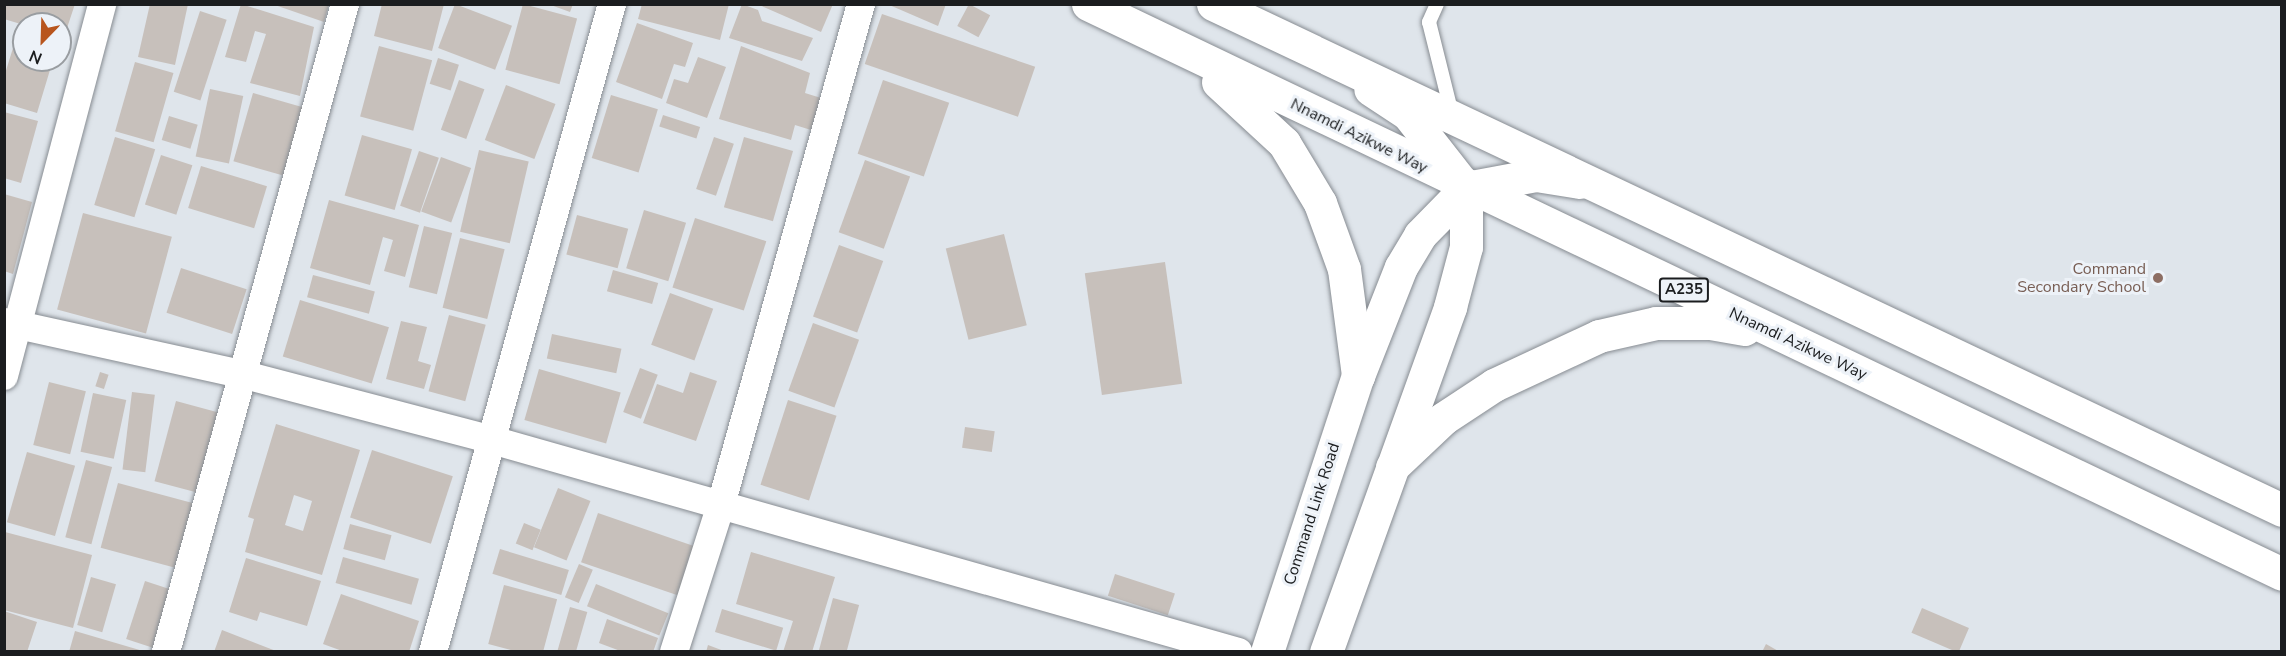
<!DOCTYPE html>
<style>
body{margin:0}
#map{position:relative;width:2286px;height:656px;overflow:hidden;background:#dfe5eb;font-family:"Nunito Sans",sans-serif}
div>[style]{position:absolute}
.building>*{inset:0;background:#c7c0bb;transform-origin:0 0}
.roads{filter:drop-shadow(0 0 2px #878c92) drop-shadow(0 0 2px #878c92)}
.lane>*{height:14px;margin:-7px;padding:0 7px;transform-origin:7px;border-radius:7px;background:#fff}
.street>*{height:28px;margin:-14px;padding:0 14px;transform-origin:14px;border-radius:14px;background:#fff}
.primary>*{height:33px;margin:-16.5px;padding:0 16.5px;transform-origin:16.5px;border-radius:16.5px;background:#fff}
.highway>*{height:33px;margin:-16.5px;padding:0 16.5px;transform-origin:16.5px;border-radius:16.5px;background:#fff}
.dots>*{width:16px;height:16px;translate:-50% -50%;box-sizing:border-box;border:3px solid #edf2f8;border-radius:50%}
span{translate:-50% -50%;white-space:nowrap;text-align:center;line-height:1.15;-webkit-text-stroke:6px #edf2f8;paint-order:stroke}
.shield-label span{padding:2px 4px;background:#edf2f8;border:2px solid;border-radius:4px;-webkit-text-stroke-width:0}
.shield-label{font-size:15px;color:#1b1d1f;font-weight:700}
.street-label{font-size:16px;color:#1b1d1f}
.education-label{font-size:16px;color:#785e54}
.right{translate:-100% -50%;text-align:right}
.frame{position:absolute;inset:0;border:6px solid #1b1d1f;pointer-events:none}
.north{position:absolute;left:12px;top:12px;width:60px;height:60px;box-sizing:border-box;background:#edf2f8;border:2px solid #999da1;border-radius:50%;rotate:203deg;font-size:16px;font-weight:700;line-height:24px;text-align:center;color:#1b1d1f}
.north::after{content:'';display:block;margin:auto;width:21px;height:27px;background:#b8551d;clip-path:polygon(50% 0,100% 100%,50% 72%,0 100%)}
</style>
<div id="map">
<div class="building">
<i style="clip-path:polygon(4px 4px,75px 4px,64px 37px,60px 24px,24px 25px,4px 19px)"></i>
<i style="clip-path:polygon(150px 4px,188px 4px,175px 65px,138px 57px)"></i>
<i style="clip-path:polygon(241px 4px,314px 27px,300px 96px,250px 83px,266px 34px,255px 31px,246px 62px,225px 57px)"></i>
<i style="clip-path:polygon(272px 4px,329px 4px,324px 22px)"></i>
<i style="clip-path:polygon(382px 4px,444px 4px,432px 51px,374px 36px)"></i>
<i style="left:455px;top:4px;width:61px;height:47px;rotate:21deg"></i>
<i style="left:523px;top:4px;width:56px;height:68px;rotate:15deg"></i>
<i style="clip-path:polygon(548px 4px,573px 4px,570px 12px)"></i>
<i style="clip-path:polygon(642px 4px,729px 4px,720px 40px,638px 19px)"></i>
<i style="clip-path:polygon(742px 4px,758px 10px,762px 21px,813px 38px,802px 61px,729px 38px)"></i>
<i style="clip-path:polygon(757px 4px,833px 4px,821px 32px)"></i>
<i style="clip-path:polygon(887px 4px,946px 4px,938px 26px)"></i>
<i style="left:969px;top:4px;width:24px;height:25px;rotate:28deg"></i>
<i style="left:200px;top:11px;width:28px;height:85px;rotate:18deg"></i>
<i style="left:882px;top:14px;width:162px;height:53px;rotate:19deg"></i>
<i style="clip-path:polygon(637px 23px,693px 43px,685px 67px,674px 64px,662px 99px,616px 82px)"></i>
<i style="clip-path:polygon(17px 35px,24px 37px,24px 60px,53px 60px,37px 113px,4px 103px,4px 77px)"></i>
<i style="left:379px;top:46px;width:55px;height:73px;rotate:15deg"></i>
<i style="clip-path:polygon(741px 46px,810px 73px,805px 93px,821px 98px,811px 130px,795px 125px,791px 140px,719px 119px)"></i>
<i style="clip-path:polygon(698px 57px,726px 67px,707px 118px,666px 103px,674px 79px,688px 83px)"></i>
<i style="left:438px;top:58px;width:22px;height:27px;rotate:18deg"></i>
<i style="left:135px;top:62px;width:40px;height:72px;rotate:16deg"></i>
<i style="left:459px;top:80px;width:27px;height:53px;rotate:20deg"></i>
<i style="left:883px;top:80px;width:70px;height:78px;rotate:19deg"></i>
<i style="left:506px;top:85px;width:53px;height:59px;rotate:21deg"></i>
<i style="left:210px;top:89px;width:34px;height:69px;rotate:12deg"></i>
<i style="left:253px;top:93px;width:59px;height:71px;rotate:16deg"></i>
<i style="left:611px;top:95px;width:49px;height:66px;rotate:17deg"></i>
<i style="clip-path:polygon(4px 112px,38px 121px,21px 183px,4px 178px)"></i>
<i style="left:663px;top:115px;width:39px;height:12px;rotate:18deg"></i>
<i style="left:169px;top:116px;width:30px;height:25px;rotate:17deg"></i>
<i style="left:362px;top:135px;width:52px;height:63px;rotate:16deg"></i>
<i style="left:115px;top:137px;width:42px;height:71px;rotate:17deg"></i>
<i style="left:714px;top:137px;width:21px;height:55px;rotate:19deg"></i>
<i style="left:744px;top:137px;width:51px;height:73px;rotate:16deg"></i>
<i style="left:479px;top:150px;width:51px;height:84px;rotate:13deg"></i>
<i style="left:419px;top:151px;width:21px;height:58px;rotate:19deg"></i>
<i style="left:161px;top:155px;width:33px;height:52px;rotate:18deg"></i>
<i style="left:441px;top:157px;width:32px;height:58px;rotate:20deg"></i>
<i style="left:865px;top:160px;width:48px;height:77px;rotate:20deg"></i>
<i style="left:201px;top:166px;width:69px;height:44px;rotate:17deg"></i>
<i style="clip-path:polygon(4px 194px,32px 202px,13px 274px,4px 271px)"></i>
<i style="clip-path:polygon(329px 200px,419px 225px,405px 277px,384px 271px,393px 240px,383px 237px,370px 285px,310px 268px)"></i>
<i style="left:644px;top:210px;width:44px;height:61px;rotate:17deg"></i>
<i style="left:83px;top:213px;width:92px;height:100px;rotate:15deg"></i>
<i style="left:577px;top:215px;width:53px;height:41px;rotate:15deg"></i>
<i style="left:695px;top:218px;width:75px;height:73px;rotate:18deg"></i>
<i style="left:424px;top:226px;width:29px;height:63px;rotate:14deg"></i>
<i style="left:1004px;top:234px;width:94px;height:60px;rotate:76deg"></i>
<i style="left:460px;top:238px;width:46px;height:72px;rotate:14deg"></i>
<i style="left:839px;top:245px;width:47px;height:76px;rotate:20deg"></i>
<i style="left:1165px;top:262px;width:123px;height:81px;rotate:82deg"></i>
<i style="left:181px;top:268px;width:69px;height:47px;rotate:18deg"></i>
<i style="left:613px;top:270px;width:47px;height:22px;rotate:16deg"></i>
<i style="left:313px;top:275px;width:64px;height:23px;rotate:15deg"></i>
<i style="left:670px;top:293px;width:46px;height:55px;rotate:20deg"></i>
<i style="left:300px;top:300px;width:93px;height:59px;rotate:17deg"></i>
<i style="left:449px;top:315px;width:38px;height:79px;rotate:15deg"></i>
<i style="clip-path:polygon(401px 321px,427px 327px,418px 361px,431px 365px,424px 389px,386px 379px)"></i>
<i style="left:813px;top:323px;width:49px;height:72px;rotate:20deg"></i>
<i style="left:552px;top:334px;width:71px;height:25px;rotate:12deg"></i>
<i style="left:640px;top:368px;width:19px;height:47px;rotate:21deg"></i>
<i style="left:539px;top:369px;width:85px;height:53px;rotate:16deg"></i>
<i style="left:100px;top:372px;width:9px;height:15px;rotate:18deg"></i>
<i style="clip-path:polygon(690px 372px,717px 381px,696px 441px,643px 423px,657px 384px,683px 393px)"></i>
<i style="left:49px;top:382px;width:38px;height:65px;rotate:14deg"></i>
<i style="left:132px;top:392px;width:23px;height:78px;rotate:7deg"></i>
<i style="left:93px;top:393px;width:34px;height:60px;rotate:12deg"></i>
<i style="left:788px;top:400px;width:51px;height:89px;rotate:18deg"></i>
<i style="left:176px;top:401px;width:43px;height:83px;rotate:15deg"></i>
<i style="clip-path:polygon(evenodd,276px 424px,360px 450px,322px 575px,245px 552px,254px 519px,248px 517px,276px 424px,294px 495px,312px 501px,303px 531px,285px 525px,294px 495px)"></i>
<i style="left:965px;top:427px;width:30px;height:21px;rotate:8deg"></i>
<i style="left:372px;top:450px;width:85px;height:71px;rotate:18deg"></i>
<i style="left:27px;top:452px;width:50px;height:73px;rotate:16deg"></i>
<i style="left:86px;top:460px;width:27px;height:80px;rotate:15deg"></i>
<i style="left:118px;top:483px;width:80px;height:67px;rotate:15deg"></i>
<i style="left:558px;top:488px;width:35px;height:64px;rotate:22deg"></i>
<i style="left:598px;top:513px;width:102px;height:52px;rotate:19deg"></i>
<i style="left:524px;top:523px;width:18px;height:22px;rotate:22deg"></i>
<i style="left:350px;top:524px;width:43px;height:26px;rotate:15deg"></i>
<i style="clip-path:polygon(5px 532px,92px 555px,73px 628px,4px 610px)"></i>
<i style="left:500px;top:549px;width:72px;height:26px;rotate:17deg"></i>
<i style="clip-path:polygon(751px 552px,835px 577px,812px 652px,783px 652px,793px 621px,736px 604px)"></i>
<i style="left:343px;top:557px;width:79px;height:27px;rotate:16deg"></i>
<i style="clip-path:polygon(246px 558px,321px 581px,307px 626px,260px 612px,257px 621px,229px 612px)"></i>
<i style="left:579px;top:564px;width:15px;height:36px;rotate:23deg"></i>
<i style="left:1115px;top:574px;width:63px;height:23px;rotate:18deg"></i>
<i style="left:91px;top:577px;width:26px;height:50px;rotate:16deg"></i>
<i style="left:145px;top:581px;width:28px;height:61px;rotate:18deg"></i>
<i style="left:596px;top:584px;width:78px;height:24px;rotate:22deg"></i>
<i style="left:504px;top:585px;width:55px;height:61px;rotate:15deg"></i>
<i style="clip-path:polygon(341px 594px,419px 621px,409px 652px,345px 652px,323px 644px)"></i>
<i style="left:833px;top:598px;width:27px;height:56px;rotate:15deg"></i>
<i style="left:570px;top:607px;width:18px;height:47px;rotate:16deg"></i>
<i style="left:1922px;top:608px;width:51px;height:27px;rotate:23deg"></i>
<i style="left:722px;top:609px;width:64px;height:24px;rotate:17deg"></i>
<i style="clip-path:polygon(4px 611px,37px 622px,27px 652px,4px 652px)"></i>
<i style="clip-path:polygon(607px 619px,658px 638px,653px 652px,623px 652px,599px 643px)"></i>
<i style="clip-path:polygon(222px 630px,276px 651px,276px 652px,214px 652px)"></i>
<i style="clip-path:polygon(75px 631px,143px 651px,143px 652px,69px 652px)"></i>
<i style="clip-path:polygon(1766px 644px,1780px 652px,1762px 652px)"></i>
<i style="clip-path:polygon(708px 645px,724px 651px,724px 652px,706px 652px)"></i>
</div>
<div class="roads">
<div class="lane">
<i style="left:1437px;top:4px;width:20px;rotate:114deg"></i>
<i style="left:1429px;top:22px;width:95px;rotate:76deg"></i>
</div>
<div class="street">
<i style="left:4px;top:322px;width:247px;rotate:12.4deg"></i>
<i style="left:245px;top:375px;width:255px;rotate:14.7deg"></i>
<i style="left:492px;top:440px;width:776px;rotate:15.86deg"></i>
<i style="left:4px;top:376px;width:385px;rotate:-75.2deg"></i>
<i style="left:166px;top:652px;width:672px;rotate:-74.56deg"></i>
<i style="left:433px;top:652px;width:672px;rotate:-74.56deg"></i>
<i style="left:674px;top:652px;width:154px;rotate:-72.3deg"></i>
<i style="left:721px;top:505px;width:520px;rotate:-74.39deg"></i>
</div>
<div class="primary">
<i style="left:1267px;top:652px;width:291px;rotate:-71.8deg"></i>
<i style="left:1358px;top:376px;width:117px;rotate:-68.5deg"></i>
<i style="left:1401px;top:267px;width:37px;rotate:-59deg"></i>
<i style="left:1420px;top:235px;width:66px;rotate:-45.6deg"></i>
<i style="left:1466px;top:188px;width:71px;rotate:-10.5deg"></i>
<i style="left:1536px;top:175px;width:44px;rotate:9.2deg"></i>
<i style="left:1326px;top:652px;width:367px;rotate:-70.2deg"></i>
<i style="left:1450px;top:307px;width:62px;rotate:-75.1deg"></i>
<i style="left:1466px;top:247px;width:59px;rotate:-90deg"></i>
<i style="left:1466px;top:188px;width:94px;rotate:-128.1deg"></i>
<i style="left:1408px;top:114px;width:45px;rotate:-146.7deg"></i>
</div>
<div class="highway">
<i style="left:1088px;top:4px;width:1323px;rotate:25.52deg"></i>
<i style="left:1213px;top:4px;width:1183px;rotate:25.33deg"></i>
<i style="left:1218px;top:82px;width:90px;rotate:42.7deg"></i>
<i style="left:1284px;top:143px;width:70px;rotate:59deg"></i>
<i style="left:1320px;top:203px;width:70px;rotate:70deg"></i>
<i style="left:1344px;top:269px;width:108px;rotate:82.5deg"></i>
<i style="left:1392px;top:467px;width:71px;rotate:-43.3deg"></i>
<i style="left:1444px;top:418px;width:60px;rotate:-33.4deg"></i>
<i style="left:1494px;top:385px;width:116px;rotate:-25deg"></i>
<i style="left:1599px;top:336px;width:58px;rotate:-12.8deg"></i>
<i style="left:1656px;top:323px;width:54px"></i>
<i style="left:1710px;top:323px;width:35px;rotate:10deg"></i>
</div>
</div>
<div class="dots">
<i style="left:2158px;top:278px;background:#8d6e63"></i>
</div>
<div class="shield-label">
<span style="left:1684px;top:290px">A235</span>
</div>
<div class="street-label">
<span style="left:1359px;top:136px;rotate:26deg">Nnamdi Azikwe Way</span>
<span style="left:1798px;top:344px;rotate:25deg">Nnamdi Azikwe Way</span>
<span style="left:1312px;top:514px;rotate:-72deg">Command Link Road</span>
</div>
<div class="education-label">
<span class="right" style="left:2146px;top:278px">Command<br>Secondary School</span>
</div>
<div class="frame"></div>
<div class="north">N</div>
</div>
